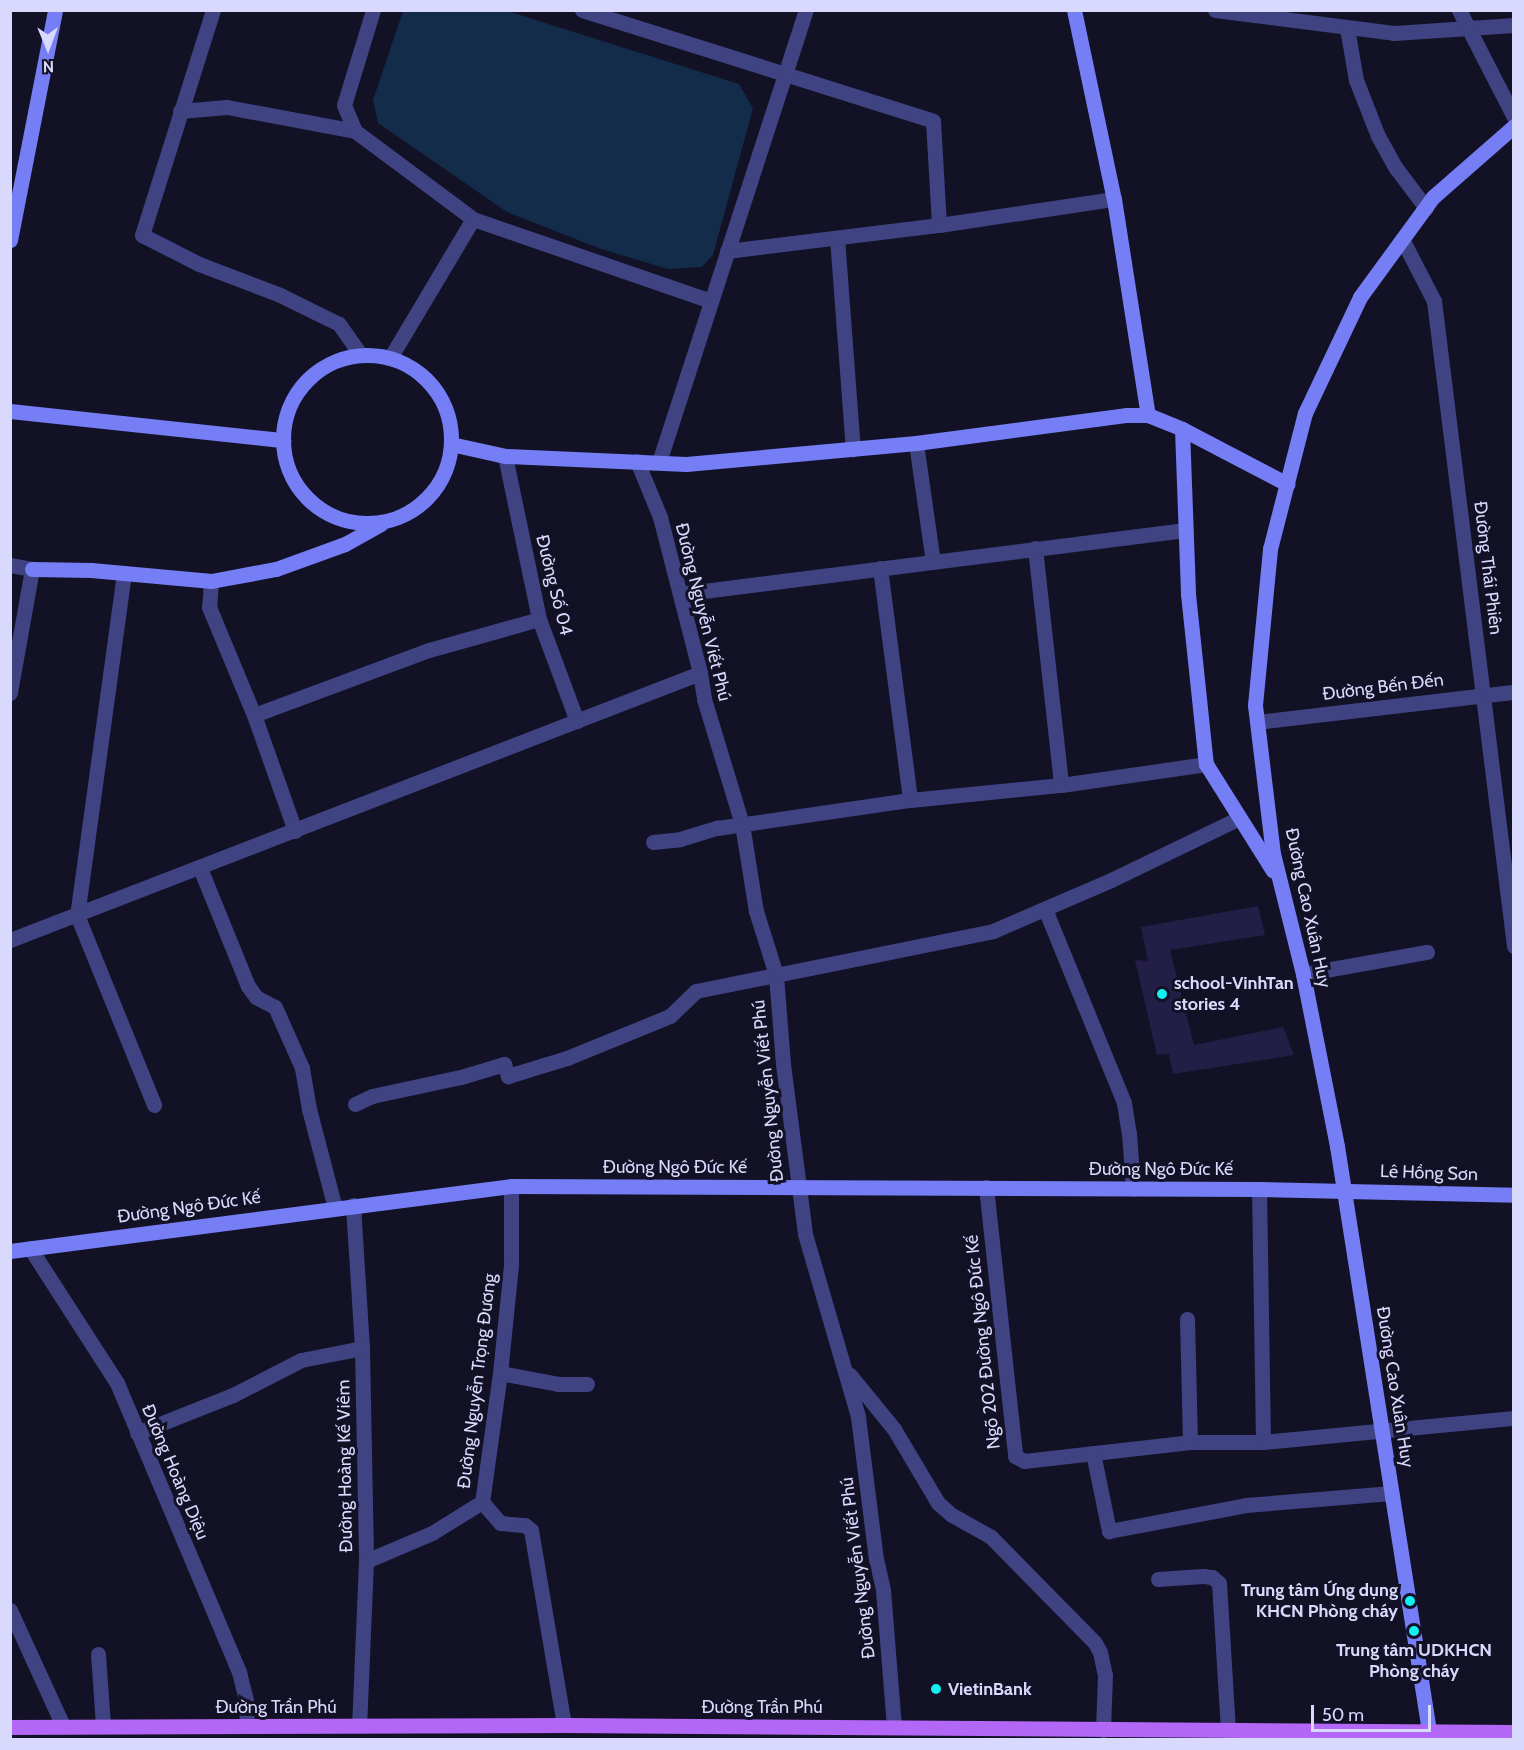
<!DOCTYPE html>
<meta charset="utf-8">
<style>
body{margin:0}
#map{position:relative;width:1524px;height:1750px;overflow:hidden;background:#131126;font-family:Cabin,sans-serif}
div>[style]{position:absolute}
.water>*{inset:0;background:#122c49}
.building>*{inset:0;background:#231e46}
.street>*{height:15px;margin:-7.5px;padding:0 7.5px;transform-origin:7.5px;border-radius:7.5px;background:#3f4382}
.secondary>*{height:15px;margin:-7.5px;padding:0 7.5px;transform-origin:7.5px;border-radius:7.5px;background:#767ef6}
.secondary>.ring{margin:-7.5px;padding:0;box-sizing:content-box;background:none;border:15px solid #767ef6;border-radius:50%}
.primary>*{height:15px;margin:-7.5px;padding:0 7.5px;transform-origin:7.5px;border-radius:7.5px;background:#b367f6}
.dots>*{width:16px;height:16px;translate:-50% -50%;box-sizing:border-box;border:3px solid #131126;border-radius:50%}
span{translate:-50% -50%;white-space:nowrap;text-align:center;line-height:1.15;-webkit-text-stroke:6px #131126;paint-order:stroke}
.street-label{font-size:18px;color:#d9d9fd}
.poi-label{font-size:18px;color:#d9d9fd;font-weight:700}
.left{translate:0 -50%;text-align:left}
.right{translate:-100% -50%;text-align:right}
.frame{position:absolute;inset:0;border:12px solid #d9d9fd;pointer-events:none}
.north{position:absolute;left:18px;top:18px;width:60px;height:60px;-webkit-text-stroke:4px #131126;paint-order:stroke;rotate:179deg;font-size:16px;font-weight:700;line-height:24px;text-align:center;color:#d9d9fd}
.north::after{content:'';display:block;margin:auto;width:21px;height:27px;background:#d9d9fd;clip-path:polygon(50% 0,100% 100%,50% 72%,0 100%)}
.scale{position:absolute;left:1311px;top:1705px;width:120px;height:27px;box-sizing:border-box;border:3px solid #d9d9fd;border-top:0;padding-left:8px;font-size:18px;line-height:21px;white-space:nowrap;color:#d9d9fd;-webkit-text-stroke:4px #131126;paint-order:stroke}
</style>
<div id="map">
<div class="water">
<i style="clip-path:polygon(507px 11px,739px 84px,753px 108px,713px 255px,702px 267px,668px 269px,601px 249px,507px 212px,378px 123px,373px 100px,403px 11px)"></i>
</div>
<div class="building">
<i style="clip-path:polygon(1258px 906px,1265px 935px,1170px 950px,1194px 1045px,1283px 1027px,1294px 1055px,1173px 1074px,1169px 1054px,1157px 1055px,1135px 960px,1148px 961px,1141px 927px)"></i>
</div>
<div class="street">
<i style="left:213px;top:10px;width:236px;rotate:107.5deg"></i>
<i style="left:142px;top:235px;width:64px;rotate:27deg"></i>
<i style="left:199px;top:264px;width:87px;rotate:20.9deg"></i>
<i style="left:280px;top:295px;width:66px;rotate:26.2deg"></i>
<i style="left:339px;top:324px;width:38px;rotate:55deg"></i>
<i style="left:582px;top:10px;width:368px;rotate:17.5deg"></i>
<i style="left:933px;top:121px;width:104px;rotate:86.7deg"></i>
<i style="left:1215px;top:10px;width:180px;rotate:7.3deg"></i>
<i style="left:1394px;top:33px;width:120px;rotate:-3.8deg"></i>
<i style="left:1459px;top:10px;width:120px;rotate:62.8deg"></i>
<i style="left:1347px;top:28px;width:53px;rotate:80.2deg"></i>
<i style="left:1356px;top:80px;width:60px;rotate:68.6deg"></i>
<i style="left:1378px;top:136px;width:37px;rotate:61deg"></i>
<i style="left:1396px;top:168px;width:50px;rotate:53.1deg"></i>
<i style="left:180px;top:111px;width:47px;rotate:-4.9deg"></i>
<i style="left:227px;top:107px;width:130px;rotate:10.6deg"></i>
<i style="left:355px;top:131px;width:147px;rotate:36.7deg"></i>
<i style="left:473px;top:219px;width:252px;rotate:19deg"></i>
<i style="left:355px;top:131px;width:28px;rotate:-113deg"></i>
<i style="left:344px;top:105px;width:99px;rotate:-73deg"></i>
<i style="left:837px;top:238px;width:212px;rotate:85.7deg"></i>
<i style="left:1402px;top:239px;width:70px;rotate:62.7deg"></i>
<i style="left:1434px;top:301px;width:650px;rotate:82.93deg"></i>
<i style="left:727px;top:251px;width:214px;rotate:-7deg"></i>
<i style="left:939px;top:225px;width:177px;rotate:-8.5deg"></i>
<i style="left:390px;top:358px;width:162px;rotate:-59.2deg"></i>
<i style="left:916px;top:443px;width:120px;rotate:81.9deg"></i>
<i style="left:505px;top:456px;width:167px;rotate:78.2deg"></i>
<i style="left:539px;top:619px;width:109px;rotate:69.6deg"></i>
<i style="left:637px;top:461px;width:61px;rotate:67.7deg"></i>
<i style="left:660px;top:517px;width:161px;rotate:75.6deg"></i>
<i style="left:700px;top:673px;width:26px;rotate:81deg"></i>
<i style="left:704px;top:699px;width:131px;rotate:73.1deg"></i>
<i style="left:742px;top:824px;width:88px;rotate:80.9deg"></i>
<i style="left:756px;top:911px;width:67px;rotate:72.6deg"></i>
<i style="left:776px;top:975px;width:89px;rotate:85.5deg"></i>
<i style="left:783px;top:1064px;width:171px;rotate:82.6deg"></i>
<i style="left:805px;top:1234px;width:191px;rotate:73.8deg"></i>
<i style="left:858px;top:1417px;width:143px;rotate:82.8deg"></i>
<i style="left:876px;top:1559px;width:32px;rotate:77deg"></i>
<i style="left:883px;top:1590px;width:137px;rotate:85.4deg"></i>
<i style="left:659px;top:462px;width:475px;rotate:-72deg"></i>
<i style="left:1035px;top:548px;width:238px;rotate:83.7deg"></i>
<i style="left:10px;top:565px;width:22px;rotate:10deg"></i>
<i style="left:32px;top:569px;width:126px;rotate:100.1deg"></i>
<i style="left:880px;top:568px;width:234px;rotate:82.6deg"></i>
<i style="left:124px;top:573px;width:345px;rotate:97.8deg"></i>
<i style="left:77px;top:915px;width:205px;rotate:67.9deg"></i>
<i style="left:211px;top:581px;width:26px;rotate:94deg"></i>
<i style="left:209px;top:607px;width:117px;rotate:67.4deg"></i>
<i style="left:254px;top:715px;width:123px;rotate:70.5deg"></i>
<i style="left:680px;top:594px;width:509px;rotate:-7.22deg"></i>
<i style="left:254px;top:715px;width:187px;rotate:-20.4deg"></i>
<i style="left:429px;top:650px;width:114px;rotate:-15.7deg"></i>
<i style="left:1257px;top:722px;width:259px;rotate:-6.7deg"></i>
<i style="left:653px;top:842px;width:27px;rotate:-6deg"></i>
<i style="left:680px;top:839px;width:39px;rotate:-17deg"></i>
<i style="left:717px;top:828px;width:195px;rotate:-8.3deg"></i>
<i style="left:910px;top:800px;width:152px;rotate:-5.7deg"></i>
<i style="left:1061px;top:785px;width:147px;rotate:-8.2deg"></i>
<i style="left:200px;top:868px;width:127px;rotate:67.9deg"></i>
<i style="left:248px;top:986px;width:14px;rotate:54deg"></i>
<i style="left:256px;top:997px;width:21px;rotate:28deg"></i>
<i style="left:275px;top:1007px;width:67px;rotate:66.1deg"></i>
<i style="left:302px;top:1068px;width:42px;rotate:80.3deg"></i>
<i style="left:309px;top:1109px;width:102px;rotate:75.3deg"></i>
<i style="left:1045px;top:909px;width:209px;rotate:67.8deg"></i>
<i style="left:1124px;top:1103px;width:30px;rotate:81deg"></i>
<i style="left:1129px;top:1133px;width:56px;rotate:85.9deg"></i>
<i style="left:10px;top:940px;width:740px;rotate:-21.15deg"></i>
<i style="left:1303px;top:974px;width:126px;rotate:-10.1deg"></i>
<i style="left:355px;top:1104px;width:19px;rotate:-25deg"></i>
<i style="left:372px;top:1096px;width:91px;rotate:-12.1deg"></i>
<i style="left:461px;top:1077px;width:45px;rotate:-16.8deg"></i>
<i style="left:504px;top:1064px;width:13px;rotate:72deg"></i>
<i style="left:508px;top:1076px;width:62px;rotate:-17deg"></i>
<i style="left:567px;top:1058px;width:111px;rotate:-22.2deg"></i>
<i style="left:670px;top:1016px;width:36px;rotate:-44deg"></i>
<i style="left:696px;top:991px;width:303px;rotate:-11.4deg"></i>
<i style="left:993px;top:931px;width:129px;rotate:-23.4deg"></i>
<i style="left:1111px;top:880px;width:142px;rotate:-25.8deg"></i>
<i style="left:511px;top:1186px;width:79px;rotate:90deg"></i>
<i style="left:511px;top:1265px;width:109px;rotate:95.8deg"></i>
<i style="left:500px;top:1373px;width:130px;rotate:97.9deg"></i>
<i style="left:482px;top:1502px;width:28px;rotate:49deg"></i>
<i style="left:500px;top:1523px;width:25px;rotate:5deg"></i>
<i style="left:525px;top:1525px;width:8px;rotate:40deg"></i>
<i style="left:531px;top:1530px;width:198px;rotate:80.4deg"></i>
<i style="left:986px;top:1187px;width:271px;rotate:83.8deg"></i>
<i style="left:1015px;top:1456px;width:10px;rotate:29deg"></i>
<i style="left:1024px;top:1461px;width:167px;rotate:-6.5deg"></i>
<i style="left:1190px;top:1442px;width:73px"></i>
<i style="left:1263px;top:1442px;width:253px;rotate:-90.9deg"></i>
<i style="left:353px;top:1205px;width:143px;rotate:86.4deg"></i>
<i style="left:362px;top:1348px;width:213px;rotate:88.9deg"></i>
<i style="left:366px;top:1561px;width:165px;rotate:92.4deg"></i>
<i style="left:30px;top:1248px;width:161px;rotate:57.2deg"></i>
<i style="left:117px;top:1383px;width:314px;rotate:67.1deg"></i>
<i style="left:239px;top:1672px;width:29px;rotate:76deg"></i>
<i style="left:246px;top:1700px;width:26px;rotate:88deg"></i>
<i style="left:1187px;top:1319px;width:123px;rotate:88.6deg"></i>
<i style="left:500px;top:1373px;width:59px;rotate:10.7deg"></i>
<i style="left:558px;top:1384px;width:29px"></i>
<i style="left:850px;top:1375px;width:70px;rotate:50.8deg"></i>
<i style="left:894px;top:1429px;width:86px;rotate:59.3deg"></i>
<i style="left:938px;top:1503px;width:18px;rotate:41deg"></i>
<i style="left:952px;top:1515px;width:45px;rotate:29.4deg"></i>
<i style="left:991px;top:1537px;width:148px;rotate:45.5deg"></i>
<i style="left:1095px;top:1643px;width:10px;rotate:61deg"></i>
<i style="left:1100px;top:1652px;width:24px;rotate:78deg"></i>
<i style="left:1105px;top:1675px;width:55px;rotate:92.1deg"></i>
<i style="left:137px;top:1433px;width:103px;rotate:-21.6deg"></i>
<i style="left:233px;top:1395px;width:76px;rotate:-27.2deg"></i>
<i style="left:301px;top:1360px;width:62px;rotate:-11.1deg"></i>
<i style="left:1263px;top:1442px;width:252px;rotate:-5.5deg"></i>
<i style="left:1093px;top:1453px;width:80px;rotate:78.4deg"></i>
<i style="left:1109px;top:1531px;width:139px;rotate:-10.7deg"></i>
<i style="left:1246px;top:1505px;width:146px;rotate:-4.7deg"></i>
<i style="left:366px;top:1561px;width:72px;rotate:-23deg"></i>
<i style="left:432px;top:1533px;width:59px;rotate:-31.8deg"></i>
<i style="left:1158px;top:1579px;width:45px;rotate:-3.8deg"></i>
<i style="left:1203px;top:1576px;width:9px;rotate:6deg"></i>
<i style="left:1212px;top:1577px;width:9px;rotate:41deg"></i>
<i style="left:1219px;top:1583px;width:148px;rotate:86.5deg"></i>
<i style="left:10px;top:1610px;width:128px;rotate:65.4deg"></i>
<i style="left:98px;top:1654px;width:72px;rotate:86deg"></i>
</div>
<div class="secondary">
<i style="left:1074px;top:10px;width:193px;rotate:78.1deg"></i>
<i style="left:1114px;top:199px;width:219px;rotate:81.1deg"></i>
<i style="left:10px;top:240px;width:234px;rotate:-78.9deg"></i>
<i class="ring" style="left:283px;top:355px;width:153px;height:153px"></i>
<i style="left:10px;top:411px;width:275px;rotate:6.1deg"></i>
<i style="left:1182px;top:429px;width:165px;rotate:87.9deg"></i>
<i style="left:1188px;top:594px;width:171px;rotate:84deg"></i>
<i style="left:1206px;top:764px;width:126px;rotate:57.9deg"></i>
<i style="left:451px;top:444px;width:55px;rotate:12.5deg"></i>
<i style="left:505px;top:456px;width:181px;rotate:2.5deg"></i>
<i style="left:686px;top:464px;width:231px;rotate:-5.2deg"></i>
<i style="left:916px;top:443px;width:213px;rotate:-7.6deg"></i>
<i style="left:1127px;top:415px;width:21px"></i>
<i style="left:1148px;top:415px;width:37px;rotate:22deg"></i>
<i style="left:1182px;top:429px;width:119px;rotate:27.6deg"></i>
<i style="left:32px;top:569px;width:59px;rotate:1deg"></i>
<i style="left:91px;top:570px;width:121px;rotate:5.2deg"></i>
<i style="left:211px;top:581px;width:66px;rotate:-10.5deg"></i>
<i style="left:276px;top:569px;width:73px;rotate:-19.9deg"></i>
<i style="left:345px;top:544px;width:41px;rotate:-29.1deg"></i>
<i style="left:10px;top:1251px;width:505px;rotate:-7.39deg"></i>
<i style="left:511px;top:1186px;width:748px;rotate:0.23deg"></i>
<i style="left:1259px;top:1189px;width:255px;rotate:1.3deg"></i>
<i style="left:1429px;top:1731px;width:592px;rotate:-98.94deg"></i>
<i style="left:1337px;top:1146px;width:175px;rotate:-101.2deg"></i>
<i style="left:1303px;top:974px;width:124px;rotate:-104deg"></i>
<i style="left:1273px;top:854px;width:150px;rotate:-96.9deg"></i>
<i style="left:1255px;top:705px;width:157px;rotate:-84.5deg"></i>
<i style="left:1270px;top:549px;width:140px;rotate:-75.6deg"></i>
<i style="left:1305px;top:413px;width:128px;rotate:-64.6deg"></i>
<i style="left:1360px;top:297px;width:124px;rotate:-53.9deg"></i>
<i style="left:1433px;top:197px;width:108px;rotate:-41.2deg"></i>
</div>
<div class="primary">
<i style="left:10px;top:1727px;width:554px;rotate:-0.21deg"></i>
<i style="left:564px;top:1725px;width:950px;rotate:0.42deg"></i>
</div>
<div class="dots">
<i style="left:1162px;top:994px;background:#11eff0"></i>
<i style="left:1410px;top:1601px;background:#11eff0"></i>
<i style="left:1414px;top:1631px;background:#11eff0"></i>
<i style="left:936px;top:1689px;background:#11eff0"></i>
</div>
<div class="street-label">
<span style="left:1488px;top:568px;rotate:83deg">Đường Thái Phiên</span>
<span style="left:554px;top:585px;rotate:76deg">Đường Số 04</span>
<span style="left:703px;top:612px;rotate:76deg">Đường Nguyễn Viết Phú</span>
<span style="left:1383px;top:687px;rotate:-7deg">Đường Bến Đến</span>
<span style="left:1308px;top:908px;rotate:78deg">Đường Cao Xuân Huy</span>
<span style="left:768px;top:1091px;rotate:-96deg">Đường Nguyễn Viết Phú</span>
<span style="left:675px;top:1167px">Đường Ngô Đức Kế</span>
<span style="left:1161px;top:1169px">Đường Ngô Đức Kế</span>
<span style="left:1429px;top:1173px;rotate:2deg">Lê Hồng Sơn</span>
<span style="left:189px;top:1207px;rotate:-8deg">Đường Ngô Đức Kế</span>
<span style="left:983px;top:1342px;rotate:-96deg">Ngõ 202 Đường Ngô Đức Kế</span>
<span style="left:477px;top:1381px;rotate:-83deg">Đường Nguyễn Trọng Đương</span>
<span style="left:1395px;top:1387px;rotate:81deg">Đường Cao Xuân Huy</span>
<span style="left:345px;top:1466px;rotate:-91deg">Đường Hoàng Kế Viêm</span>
<span style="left:175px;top:1472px;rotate:67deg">Đường Hoàng Diệu</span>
<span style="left:858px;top:1568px;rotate:-97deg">Đường Nguyễn Viết Phú</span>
<span style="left:276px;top:1707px">Đường Trần Phú</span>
<span style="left:762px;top:1707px">Đường Trần Phú</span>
</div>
<div class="poi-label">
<span class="left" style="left:1174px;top:994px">school-VinhTan<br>stories 4</span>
<span class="right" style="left:1398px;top:1601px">Trung tâm Ứng dụng<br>KHCN Phòng cháy</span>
<span style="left:1414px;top:1661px">Trung tâm UDKHCN<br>Phòng cháy</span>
<span class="left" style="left:948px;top:1689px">VietinBank</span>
</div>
<div class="frame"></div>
<div class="north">N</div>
<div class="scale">50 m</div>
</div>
